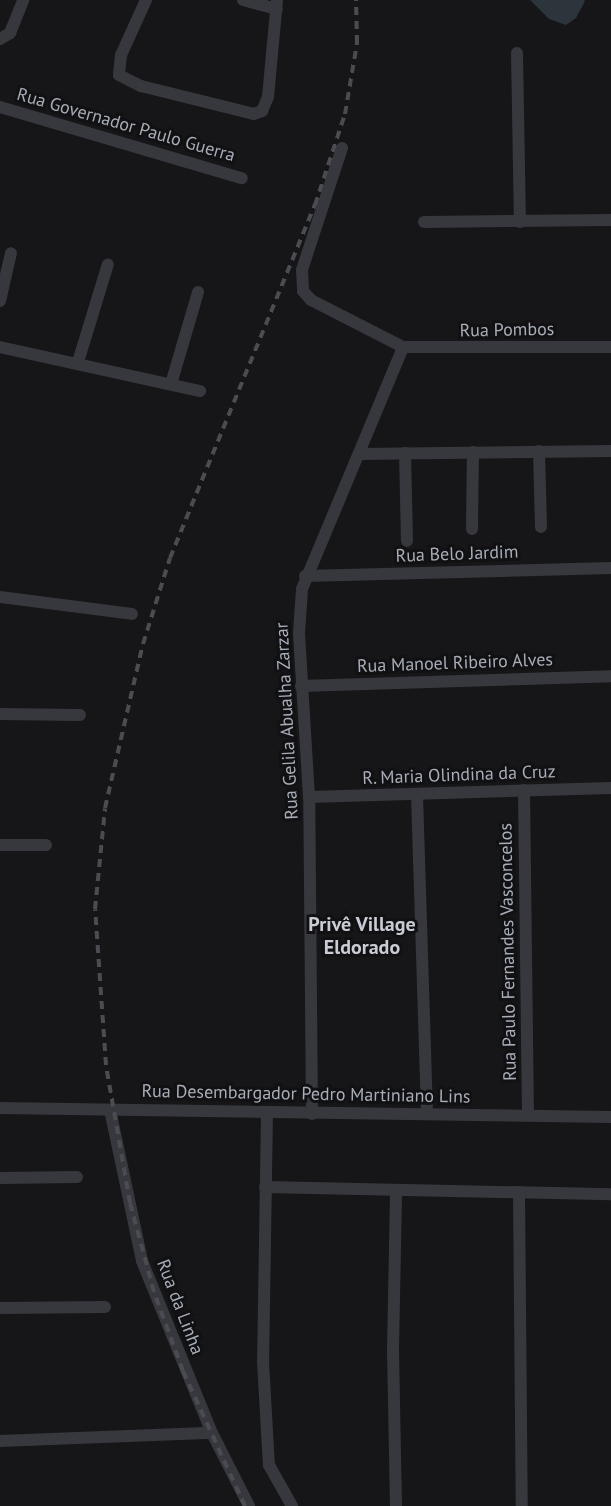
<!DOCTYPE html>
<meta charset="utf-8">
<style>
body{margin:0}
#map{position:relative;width:611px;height:1506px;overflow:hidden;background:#161618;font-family:"PT Sans",sans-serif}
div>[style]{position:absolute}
.water>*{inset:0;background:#2c353c}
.minor>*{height:12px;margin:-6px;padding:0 6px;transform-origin:6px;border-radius:6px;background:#37383d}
.rail>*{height:4px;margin-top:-2px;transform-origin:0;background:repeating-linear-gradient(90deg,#4a4c52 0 8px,transparent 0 14px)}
span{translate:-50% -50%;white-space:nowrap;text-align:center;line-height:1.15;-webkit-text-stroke:6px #111113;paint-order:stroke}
.street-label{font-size:18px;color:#a8adb8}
.neighbourhood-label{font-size:20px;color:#c9ccd4;font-weight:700}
</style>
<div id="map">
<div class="water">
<i style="clip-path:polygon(530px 0,584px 0,585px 1px,576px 18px,566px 25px,549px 19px)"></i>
</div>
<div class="minor">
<i style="left:146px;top:0;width:60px;rotate:114.4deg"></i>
<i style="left:121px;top:55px;width:20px;rotate:96deg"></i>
<i style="left:119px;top:75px;width:25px;rotate:27deg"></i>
<i style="left:141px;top:86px;width:116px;rotate:13.9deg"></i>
<i style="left:254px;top:114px;width:9px;rotate:-21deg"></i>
<i style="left:262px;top:111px;width:15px;rotate:-67deg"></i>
<i style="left:268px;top:97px;width:97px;rotate:-84.7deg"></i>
<i style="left:243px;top:0;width:35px;rotate:15deg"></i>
<i style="left:0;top:39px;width:12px;rotate:-31deg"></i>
<i style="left:10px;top:33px;width:35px;rotate:-68deg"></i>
<i style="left:517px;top:53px;width:169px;rotate:89deg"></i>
<i style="left:0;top:107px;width:252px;rotate:16.4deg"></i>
<i style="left:342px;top:148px;width:128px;rotate:108.2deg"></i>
<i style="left:302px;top:270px;width:21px;rotate:87deg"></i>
<i style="left:303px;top:291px;width:12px;rotate:48deg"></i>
<i style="left:311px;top:300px;width:103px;rotate:27.1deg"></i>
<i style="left:403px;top:347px;width:208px"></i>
<i style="left:424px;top:222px;width:187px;rotate:-0.6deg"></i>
<i style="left:0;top:301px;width:49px;rotate:-77.1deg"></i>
<i style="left:0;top:347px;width:205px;rotate:12.4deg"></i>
<i style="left:78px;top:362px;width:102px;rotate:-73deg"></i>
<i style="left:171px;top:384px;width:96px;rotate:-73.6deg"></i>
<i style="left:539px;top:451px;width:76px;rotate:88.5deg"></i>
<i style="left:405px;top:453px;width:88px;rotate:88.7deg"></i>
<i style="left:359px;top:454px;width:252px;rotate:-0.7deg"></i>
<i style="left:472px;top:529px;width:77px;rotate:-89.3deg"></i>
<i style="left:305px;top:576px;width:306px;rotate:-1.5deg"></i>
<i style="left:0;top:597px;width:133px;rotate:7.3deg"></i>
<i style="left:301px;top:686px;width:310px;rotate:-1.8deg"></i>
<i style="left:0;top:714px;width:80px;rotate:0.7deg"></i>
<i style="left:524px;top:790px;width:324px;rotate:89.3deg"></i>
<i style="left:417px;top:795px;width:319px;rotate:88.2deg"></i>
<i style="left:309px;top:797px;width:302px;rotate:-1.7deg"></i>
<i style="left:0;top:845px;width:46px"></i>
<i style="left:0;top:1108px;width:611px;rotate:0.84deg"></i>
<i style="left:110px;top:1110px;width:154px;rotate:78deg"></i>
<i style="left:142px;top:1261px;width:186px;rotate:67.9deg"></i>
<i style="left:212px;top:1433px;width:82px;rotate:63.1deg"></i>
<i style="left:267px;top:1113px;width:249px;rotate:90.9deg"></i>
<i style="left:263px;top:1362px;width:103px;rotate:86.7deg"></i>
<i style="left:269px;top:1465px;width:47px;rotate:60.7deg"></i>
<i style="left:312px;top:1114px;width:317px;rotate:-90.5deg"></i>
<i style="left:309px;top:797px;width:164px;rotate:-93.5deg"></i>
<i style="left:299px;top:633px;width:44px;rotate:-86.1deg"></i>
<i style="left:302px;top:589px;width:262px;rotate:-67.3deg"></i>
<i style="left:0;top:1178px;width:77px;rotate:-0.7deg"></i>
<i style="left:265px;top:1187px;width:346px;rotate:1.2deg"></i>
<i style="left:519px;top:1192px;width:314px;rotate:89.5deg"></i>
<i style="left:0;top:1308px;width:105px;rotate:-0.5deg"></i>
<i style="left:0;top:1441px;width:212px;rotate:-2.2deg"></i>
<i style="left:396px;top:1506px;width:156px;rotate:-91.1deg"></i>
<i style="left:393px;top:1350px;width:159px;rotate:-88.9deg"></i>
</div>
<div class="rail">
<i style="left:245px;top:1506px;width:149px;rotate:-114.7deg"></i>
<i style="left:183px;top:1371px;width:84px;rotate:-110.2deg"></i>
<i style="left:154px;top:1292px;width:92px;rotate:-105.1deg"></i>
<i style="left:130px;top:1203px;width:140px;rotate:-99.9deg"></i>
<i style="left:106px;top:1065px;width:156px;rotate:-94deg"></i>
<i style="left:95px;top:909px;width:101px;rotate:-84.3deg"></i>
<i style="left:105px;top:808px;width:168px;rotate:-77deg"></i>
<i style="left:143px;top:644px;width:90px;rotate:-72.6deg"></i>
<i style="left:170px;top:558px;width:382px;rotate:-67.7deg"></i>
<i style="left:315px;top:205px;width:96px;rotate:-71.8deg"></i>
<i style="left:345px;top:114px;width:72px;rotate:-80.4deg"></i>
<i style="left:357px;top:43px;width:43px;rotate:-91.3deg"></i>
</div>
<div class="street-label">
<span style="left:126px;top:125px;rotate:16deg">Rua Governador Paulo Guerra</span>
<span style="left:507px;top:330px;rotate:-1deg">Rua Pombos</span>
<span style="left:457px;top:554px;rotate:-2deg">Rua Belo Jardim</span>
<span style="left:455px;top:663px;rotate:-2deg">Rua Manoel Ribeiro Alves</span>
<span style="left:287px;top:721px;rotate:-93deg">Rua Gelila Abualha Zarzar</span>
<span style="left:459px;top:775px;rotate:-2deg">R. Maria Olindina da Cruz</span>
<span style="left:508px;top:952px;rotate:-91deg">Rua Paulo Fernandes Vasconcelos</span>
<span style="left:306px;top:1094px;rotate:1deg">Rua Desembargador Pedro Martiniano Lins</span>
<span style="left:180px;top:1307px;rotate:69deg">Rua da Linha</span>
</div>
<div class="neighbourhood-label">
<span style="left:362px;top:936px">Privê Village<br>Eldorado</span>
</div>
</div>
